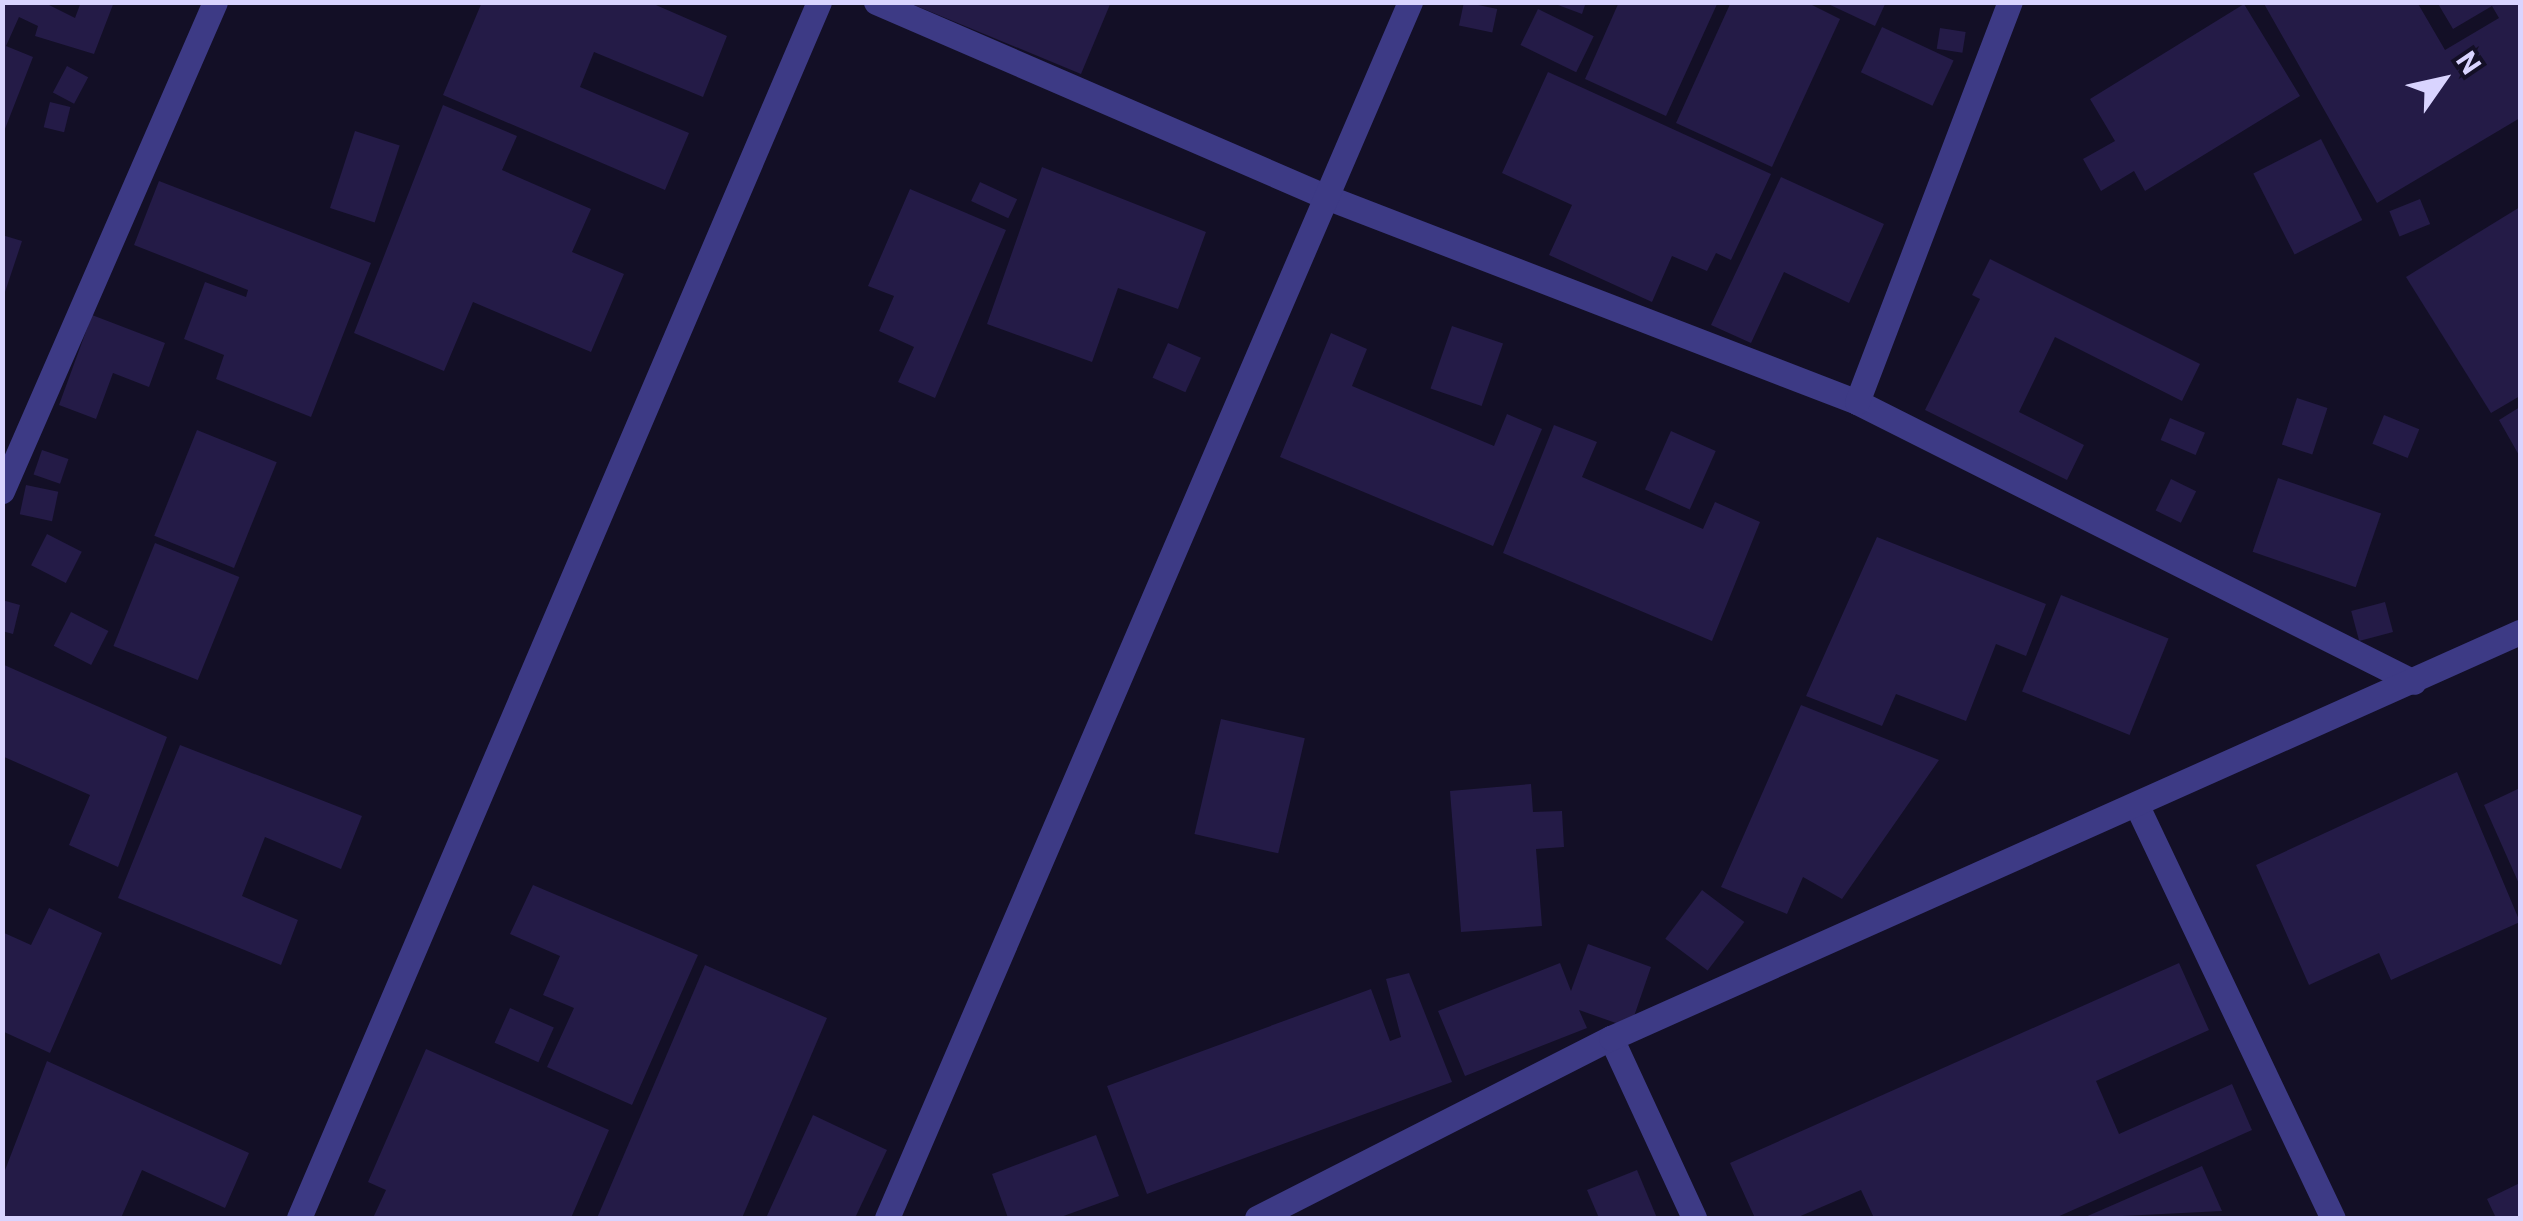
<!DOCTYPE html>
<style>
body{margin:0}
#map{position:relative;width:2523px;height:1221px;overflow:hidden;background:#130f26;font-family:Roboto,sans-serif}
div>[style]{position:absolute}
.building>*{inset:0;background:#241b47;transform-origin:0 0}
.minor>*{height:25px;margin:-12.5px;padding:0 12.5px;transform-origin:12.5px;border-radius:12.5px;background:#3d3a85}
span{translate:-50% -50%;white-space:nowrap;text-align:center;line-height:1.15;-webkit-text-stroke:8px #130f26;paint-order:stroke}
.frame{position:absolute;inset:0;border:5px solid #d9d4ff;pointer-events:none}
.north{position:absolute;left:2393px;top:30px;width:100px;height:100px;-webkit-text-stroke:8px #130f26;paint-order:stroke;rotate:56deg;font-size:28px;font-weight:700;line-height:40px;text-align:center;color:#d9d4ff}
.north::after{content:'';display:block;margin:auto;width:35px;height:45px;background:#d9d4ff;clip-path:polygon(50% 0,100% 100%,50% 72%,0 100%)}
</style>
<div id="map">
<div class="building">
<i style="clip-path:polygon(2px 2px,43px 2px,75px 18px,81px 2px,114px 2px,94px 54px,35px 36px,38px 26px,19px 17px,6px 46px,33px 57px,3px 134px)"></i>
<i style="clip-path:polygon(482px 2px,649px 2px,727px 36px,703px 97px,594px 52px,580px 87px,689px 133px,665px 190px,443px 95px)"></i>
<i style="clip-path:polygon(907px 2px,1111px 2px,1081px 74px)"></i>
<i style="left:1464px;top:2px;width:34px;height:24px;rotate:12deg"></i>
<i style="clip-path:polygon(1550px 2px,1586px 2px,1582px 14px)"></i>
<i style="clip-path:polygon(1619px 2px,1718px 2px,1666px 116px,1585px 79px)"></i>
<i style="clip-path:polygon(1731px 2px,1806px 2px,1840px 19px,1772px 167px,1676px 123px)"></i>
<i style="clip-path:polygon(1824px 2px,1886px 2px,1875px 26px)"></i>
<i style="clip-path:polygon(2263px 2px,2417px 2px,2445px 50px,2499px 18px,2492px 6px,2453px 29px,2437px 2px,2520px 2px,2520px 118px,2377px 203px)"></i>
<i style="clip-path:polygon(2244px 4px,2300px 96px,2145px 191px,2134px 171px,2101px 191px,2083px 159px,2115px 141px,2090px 99px)"></i>
<i style="left:1538px;top:9px;width:62px;height:40px;rotate:26deg"></i>
<i style="left:1882px;top:27px;width:79px;height:50px;rotate:25deg"></i>
<i style="left:1940px;top:28px;width:26px;height:21px;rotate:9deg"></i>
<i style="left:67px;top:66px;width:24px;height:30px;rotate:28deg"></i>
<i style="clip-path:polygon(1548px 72px,1771px 174px,1731px 260px,1716px 253px,1707px 271px,1672px 256px,1652px 302px,1549px 255px,1572px 205px,1502px 173px)"></i>
<i style="left:50px;top:102px;width:21px;height:26px;rotate:14deg"></i>
<i style="clip-path:polygon(443px 105px,517px 136px,502px 170px,591px 209px,572px 252px,624px 274px,591px 352px,473px 302px,444px 371px,354px 333px)"></i>
<i style="left:355px;top:131px;width:47px;height:81px;rotate:18deg"></i>
<i style="left:2321px;top:139px;width:91px;height:76px;rotate:63deg"></i>
<i style="clip-path:polygon(1042px 167px,1206px 232px,1178px 309px,1118px 288px,1092px 362px,987px 324px)"></i>
<i style="clip-path:polygon(1781px 177px,1884px 224px,1849px 303px,1784px 272px,1751px 343px,1711px 325px)"></i>
<i style="clip-path:polygon(159px 181px,371px 263px,311px 417px,216px 379px,224px 355px,184px 339px,205px 282px,246px 297px,248px 290px,134px 245px)"></i>
<i style="left:980px;top:182px;width:41px;height:21px;rotate:25deg"></i>
<i style="clip-path:polygon(910px 189px,1006px 230px,935px 398px,898px 382px,914px 347px,879px 331px,894px 296px,868px 286px)"></i>
<i style="left:2420px;top:199px;width:27px;height:33px;rotate:68deg"></i>
<i style="clip-path:polygon(2520px 207px,2520px 396px,2491px 413px,2406px 277px)"></i>
<i style="clip-path:polygon(2px 235px,22px 241px,3px 298px,2px 298px)"></i>
<i style="clip-path:polygon(1990px 259px,2200px 364px,2182px 401px,2055px 337px,2019px 412px,2084px 445px,2067px 480px,1925px 410px,1980px 299px,1972px 295px)"></i>
<i style="clip-path:polygon(92px 315px,165px 343px,149px 387px,113px 373px,96px 419px,59px 405px)"></i>
<i style="left:1452px;top:326px;width:54px;height:66px;rotate:19deg"></i>
<i style="clip-path:polygon(1331px 333px,1367px 349px,1352px 386px,1494px 446px,1507px 414px,1542px 429px,1493px 546px,1280px 457px)"></i>
<i style="left:1168px;top:343px;width:36px;height:38px;rotate:24deg"></i>
<i style="left:2297px;top:398px;width:32px;height:49px;rotate:18deg"></i>
<i style="clip-path:polygon(2520px 407px,2520px 457px,2499px 420px)"></i>
<i style="left:2384px;top:415px;width:38px;height:31px;rotate:22deg"></i>
<i style="left:2170px;top:418px;width:38px;height:24px;rotate:23deg"></i>
<i style="clip-path:polygon(1554px 425px,1597px 442px,1582px 477px,1703px 529px,1715px 502px,1760px 522px,1712px 641px,1503px 553px)"></i>
<i style="left:197px;top:430px;width:86px;height:114px;rotate:22deg"></i>
<i style="left:1671px;top:431px;width:49px;height:64px;rotate:24deg"></i>
<i style="left:42px;top:450px;width:28px;height:26px;rotate:19deg"></i>
<i style="left:2278px;top:478px;width:109px;height:78px;rotate:19deg"></i>
<i style="left:2171px;top:479px;width:28px;height:35px;rotate:26deg"></i>
<i style="left:26px;top:485px;width:33px;height:30px;rotate:12deg"></i>
<i style="left:47px;top:534px;width:39px;height:35px;rotate:27deg"></i>
<i style="clip-path:polygon(1877px 537px,2046px 604px,2026px 656px,1996px 644px,1966px 721px,1896px 694px,1882px 726px,1806px 696px)"></i>
<i style="left:155px;top:543px;width:91px;height:111px;rotate:22deg"></i>
<i style="left:2061px;top:595px;width:116px;height:104px;rotate:22deg"></i>
<i style="clip-path:polygon(2px 600px,20px 605px,13px 634px,2px 631px)"></i>
<i style="left:2385px;top:602px;width:31px;height:35px;rotate:75deg"></i>
<i style="left:71px;top:612px;width:42px;height:38px;rotate:27deg"></i>
<i style="clip-path:polygon(2px 664px,167px 737px,118px 867px,69px 845px,90px 795px,2px 756px)"></i>
<i style="clip-path:polygon(1801px 705px,1939px 760px,1842px 899px,1803px 877px,1787px 914px,1721px 887px)"></i>
<i style="left:1221px;top:719px;width:86px;height:118px;rotate:13deg"></i>
<i style="clip-path:polygon(180px 745px,362px 816px,341px 869px,265px 837px,242px 896px,298px 920px,281px 965px,118px 898px)"></i>
<i style="clip-path:polygon(2457px 772px,2520px 922px,2391px 980px,2379px 953px,2309px 985px,2256px 865px)"></i>
<i style="clip-path:polygon(1531px 784px,1533px 812px,1562px 811px,1564px 847px,1536px 849px,1542px 926px,1461px 932px,1450px 791px)"></i>
<i style="clip-path:polygon(2520px 788px,2520px 886px,2484px 805px)"></i>
<i style="clip-path:polygon(533px 885px,698px 955px,632px 1105px,547px 1067px,574px 1008px,543px 995px,560px 956px,510px 934px)"></i>
<i style="left:1702px;top:890px;width:53px;height:61px;rotate:37deg"></i>
<i style="clip-path:polygon(49px 908px,102px 933px,50px 1053px,2px 1031px,2px 932px,31px 945px)"></i>
<i style="clip-path:polygon(1588px 944px,1651px 967px,1630px 1028px,1579px 1010px,1587px 1028px,1465px 1076px,1438px 1011px,1560px 963px,1571px 991px)"></i>
<i style="clip-path:polygon(2179px 963px,2209px 1030px,2096px 1081px,2119px 1134px,2232px 1084px,2252px 1130px,2055px 1218px,1874px 1218px,1861px 1190px,1796px 1218px,1755px 1218px,1730px 1163px)"></i>
<i style="clip-path:polygon(705px 965px,827px 1018px,742px 1218px,597px 1218px)"></i>
<i style="clip-path:polygon(1409px 973px,1452px 1082px,1147px 1194px,1107px 1086px,1371px 989px,1390px 1041px,1401px 1037px,1386px 979px)"></i>
<i style="left:510px;top:1008px;width:48px;height:38px;rotate:24deg"></i>
<i style="clip-path:polygon(426px 1049px,609px 1130px,571px 1218px,373px 1218px,386px 1190px,368px 1182px)"></i>
<i style="clip-path:polygon(47px 1061px,249px 1153px,225px 1208px,142px 1170px,121px 1218px,2px 1218px,2px 1178px)"></i>
<i style="clip-path:polygon(813px 1115px,887px 1150px,855px 1218px,766px 1218px)"></i>
<i style="clip-path:polygon(1096px 1135px,1119px 1196px,1058px 1218px,1008px 1218px,992px 1174px)"></i>
<i style="clip-path:polygon(2202px 1166px,2222px 1211px,2083px 1218px)"></i>
<i style="clip-path:polygon(1637px 1170px,1657px 1218px,1599px 1218px,1587px 1190px)"></i>
<i style="clip-path:polygon(2520px 1183px,2520px 1218px,2496px 1218px,2487px 1199px)"></i>
</div>
<div class="minor">
<i style="left:876px;top:2px;width:494px;rotate:23.4deg"></i>
<i style="left:1329px;top:198px;width:566px;rotate:21.12deg"></i>
<i style="left:1857px;top:402px;width:623px;rotate:26.69deg"></i>
<i style="left:1857px;top:402px;width:428px;rotate:-69.1deg"></i>
<i style="left:2px;top:491px;width:533px;rotate:-66.46deg"></i>
<i style="left:2138px;top:808px;width:454px;rotate:64.6deg"></i>
<i style="left:1611px;top:1038px;width:198px;rotate:65.2deg"></i>
<i style="left:299px;top:1218px;width:1323px;rotate:-66.85deg"></i>
<i style="left:887px;top:1218px;width:1324px;rotate:-66.73deg"></i>
<i style="left:1257px;top:1218px;width:397px;rotate:-27deg"></i>
<i style="left:1611px;top:1038px;width:996px;rotate:-24.07deg"></i>
</div>
<div class="frame"></div>
<div class="north">N</div>
</div>
